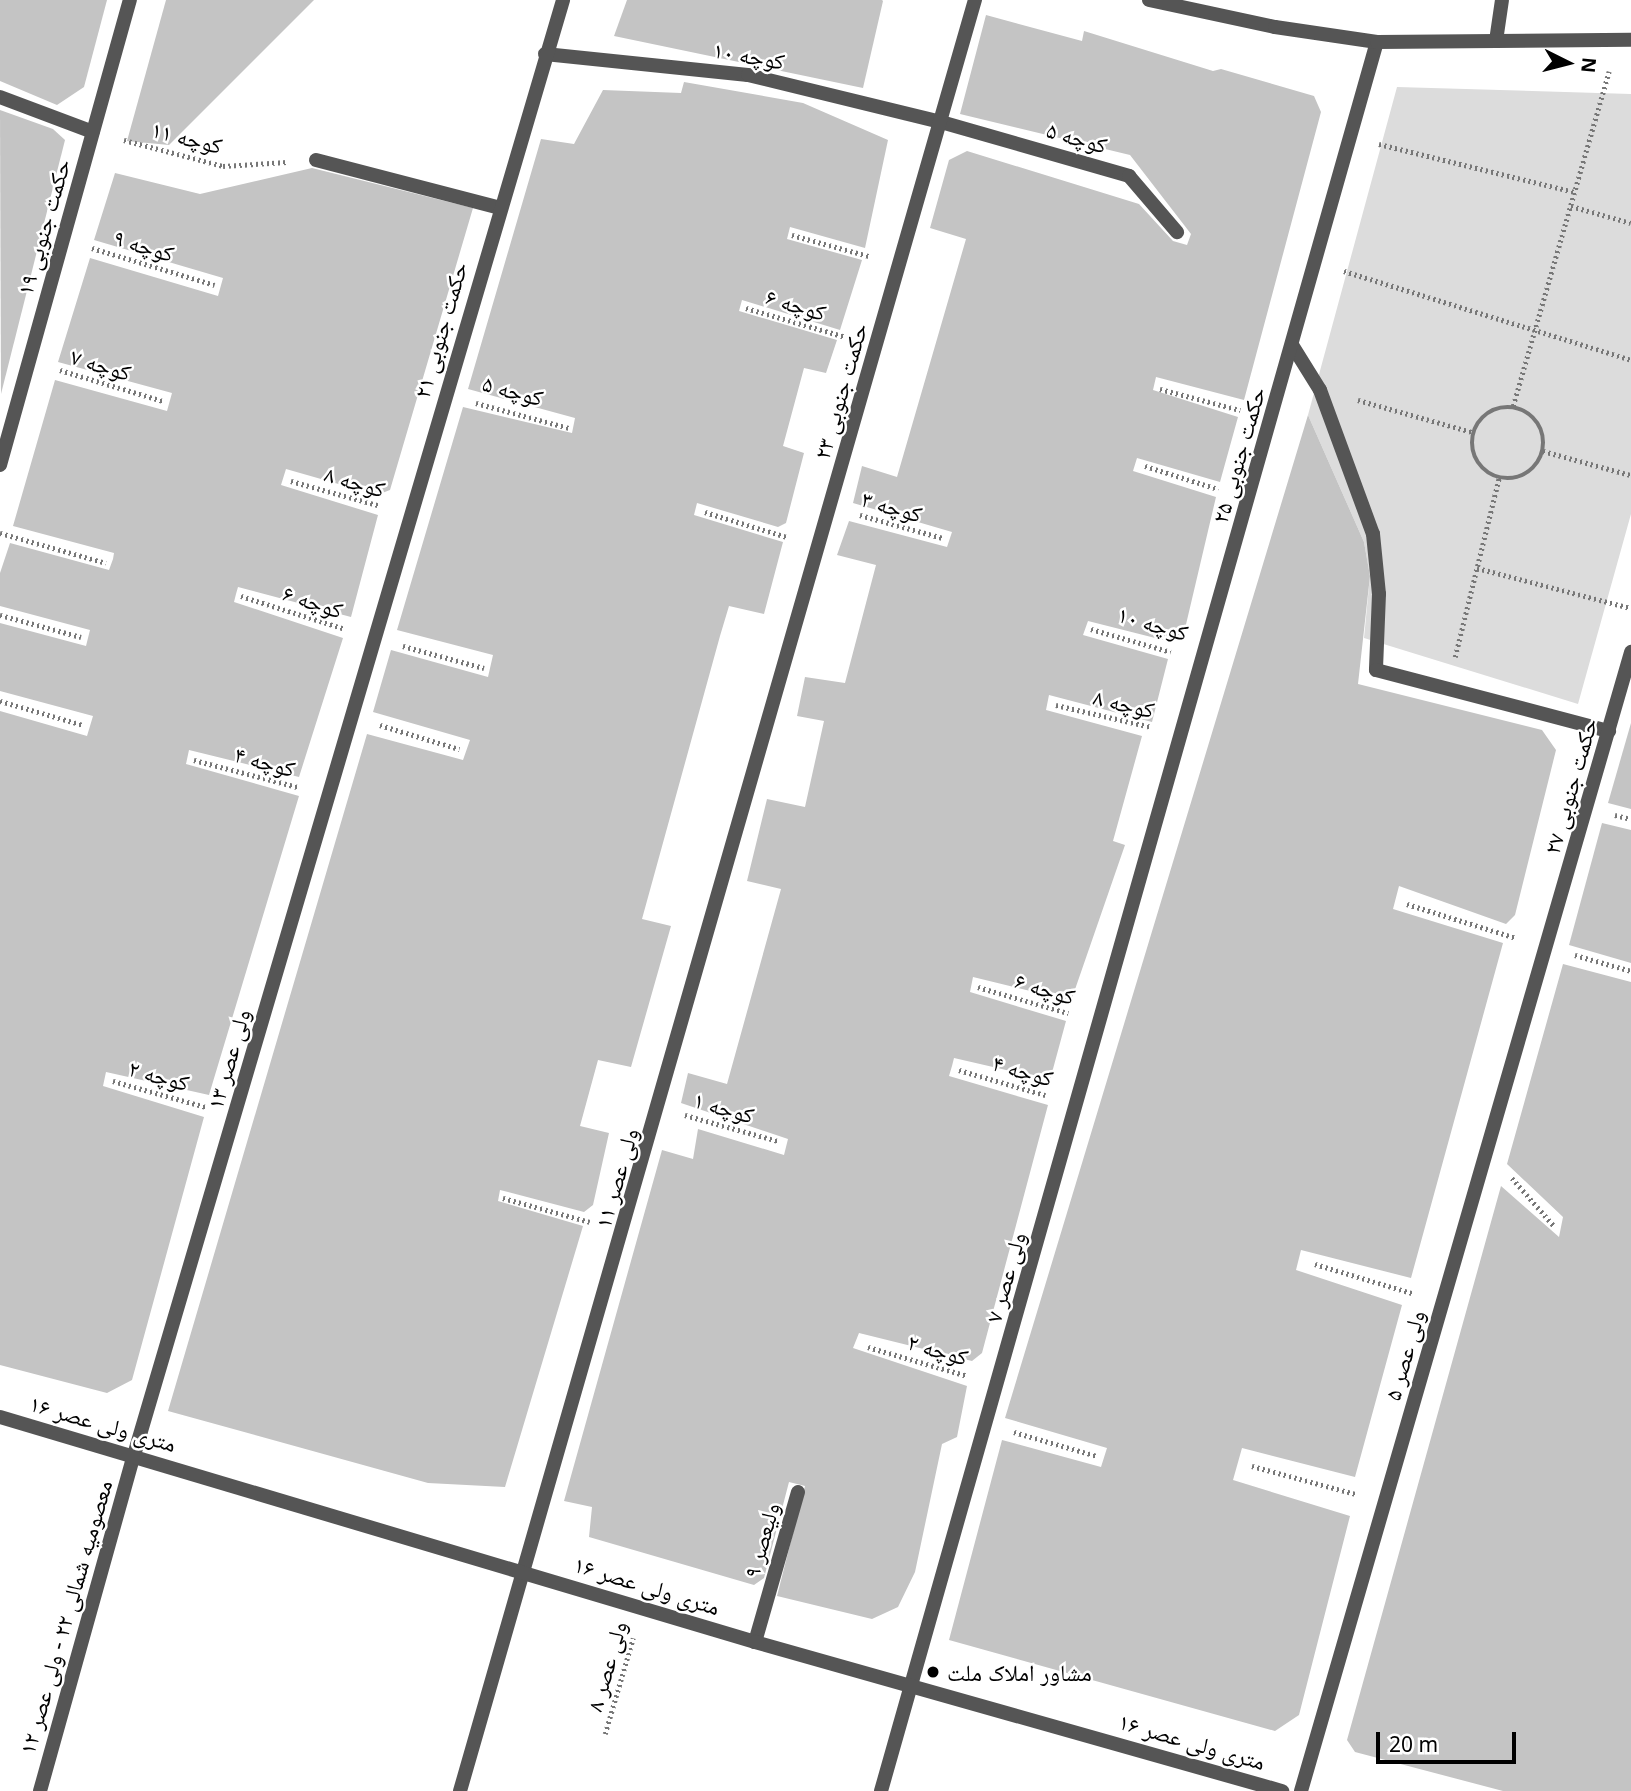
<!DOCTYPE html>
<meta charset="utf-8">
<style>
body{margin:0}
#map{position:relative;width:1631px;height:1791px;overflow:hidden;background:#fff;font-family:"Noto Sans","Noto Naskh Arabic",sans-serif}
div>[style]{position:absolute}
.green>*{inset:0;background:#dcdcdc}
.building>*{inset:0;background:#c4c4c4}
.path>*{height:4.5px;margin-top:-2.25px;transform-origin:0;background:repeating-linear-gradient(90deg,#777 0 2px,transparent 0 5.5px)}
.path>.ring{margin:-2.25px;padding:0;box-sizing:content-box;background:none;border:4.5px solid #777;border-radius:50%}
.service>*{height:14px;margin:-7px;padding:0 7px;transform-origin:7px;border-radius:7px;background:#555}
.minor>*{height:14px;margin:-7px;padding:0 7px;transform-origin:7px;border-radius:7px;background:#555}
.tertiary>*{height:14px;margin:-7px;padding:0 7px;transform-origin:7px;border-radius:7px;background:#555}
.dots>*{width:19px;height:19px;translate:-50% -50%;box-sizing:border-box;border:4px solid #fff;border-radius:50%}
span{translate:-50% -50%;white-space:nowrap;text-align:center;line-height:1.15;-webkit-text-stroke:5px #fff;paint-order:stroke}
.street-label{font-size:23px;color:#000}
.poi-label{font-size:23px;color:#000}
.left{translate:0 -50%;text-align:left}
.north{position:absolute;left:1533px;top:28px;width:70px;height:70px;-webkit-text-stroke:5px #fff;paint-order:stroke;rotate:96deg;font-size:19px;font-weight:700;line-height:28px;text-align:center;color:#000}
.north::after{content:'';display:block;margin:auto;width:24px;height:32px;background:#000;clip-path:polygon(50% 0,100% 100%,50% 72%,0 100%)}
.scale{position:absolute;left:1376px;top:1732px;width:140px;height:32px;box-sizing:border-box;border:4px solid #000;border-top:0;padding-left:9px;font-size:21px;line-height:24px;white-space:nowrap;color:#000;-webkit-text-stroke:5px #fff;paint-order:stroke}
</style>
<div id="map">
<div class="green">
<i style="clip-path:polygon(1397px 87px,1631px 94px,1631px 514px,1578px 704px,1364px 638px,1370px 576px,1364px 542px,1308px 415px)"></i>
</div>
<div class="building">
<i style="clip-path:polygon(0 0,107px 0,84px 87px,57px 105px,0 81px)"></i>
<i style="clip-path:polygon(166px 0,314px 0,169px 145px,127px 141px)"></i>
<i style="clip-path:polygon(627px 0,882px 0,883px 1px,863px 88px,614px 36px)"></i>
<i style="clip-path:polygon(986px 15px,1082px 41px,1084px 31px,1213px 71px,1221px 69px,1314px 96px,1321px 112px,1244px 400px,1156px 377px,1153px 390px,1238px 417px,1220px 482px,1137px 458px,1133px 471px,1216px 497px,1184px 633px,1171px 642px,1088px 621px,1083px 635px,1168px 659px,1152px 722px,1049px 695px,1046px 710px,1142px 736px,1113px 841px,1125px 845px,1071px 1001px,973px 977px,970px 992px,1066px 1021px,1050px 1080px,954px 1058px,952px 1066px,949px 1076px,1048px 1105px,982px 1353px,972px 1361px,859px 1333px,853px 1348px,967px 1386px,957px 1437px,942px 1444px,915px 1572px,898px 1607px,872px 1619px,777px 1596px,805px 1486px,789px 1482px,764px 1578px,754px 1585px,589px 1537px,592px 1507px,564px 1501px,662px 1150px,693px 1159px,698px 1129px,784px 1155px,788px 1139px,681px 1103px,688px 1073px,727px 1084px,781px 889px,747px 881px,767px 799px,805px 807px,824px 721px,797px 716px,805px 677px,845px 683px,876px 565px,837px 555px,849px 521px,947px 547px,952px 532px,853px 503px,862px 466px,897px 477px,966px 239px,930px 228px,949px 160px,967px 151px,1139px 204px,1173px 241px,1187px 245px,1191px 234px,1130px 155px,960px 114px)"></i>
<i style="clip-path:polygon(684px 82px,803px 103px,888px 140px,865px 248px,790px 227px,787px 239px,862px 260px,840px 330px,742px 300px,739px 311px,837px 340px,826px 373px,804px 368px,783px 446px,804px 453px,786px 523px,778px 527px,697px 503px,694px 515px,783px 542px,764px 614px,729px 606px,720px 636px,642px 919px,671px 926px,631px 1067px,598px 1060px,580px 1126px,609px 1133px,593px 1205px,584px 1212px,500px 1190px,498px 1201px,583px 1226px,505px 1487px,428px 1483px,168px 1411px,367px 734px,463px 760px,470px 740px,373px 712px,391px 650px,488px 677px,493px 655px,397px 630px,463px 407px,572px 433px,575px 418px,468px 389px,541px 139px,574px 144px,603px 90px,681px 93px)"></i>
<i style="clip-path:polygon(0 110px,53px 129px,65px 140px,1px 394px)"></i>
<i style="clip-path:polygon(312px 168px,473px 208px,390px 490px,377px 495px,286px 469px,281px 485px,378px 515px,351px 617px,238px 587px,236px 594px,234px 602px,343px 638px,299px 777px,189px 750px,186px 764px,299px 796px,209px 1095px,106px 1072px,103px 1086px,204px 1117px,132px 1380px,107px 1393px,0 1365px,0 711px,87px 736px,93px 716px,0 691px,0 623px,86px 646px,90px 630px,0 606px,0 573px,10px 543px,109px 570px,113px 559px,114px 553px,13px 526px,55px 380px,167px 411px,172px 393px,58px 362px,90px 258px,218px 296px,223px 278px,94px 240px,115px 173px,200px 194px)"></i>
<i style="clip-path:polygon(1308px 415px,1364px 542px,1370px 576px,1358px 684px,1542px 730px,1556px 750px,1515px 915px,1506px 924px,1399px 886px,1393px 909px,1503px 943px,1411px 1278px,1301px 1250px,1296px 1270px,1402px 1305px,1355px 1477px,1242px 1448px,1233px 1480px,1350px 1516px,1299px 1715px,1275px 1731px,949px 1640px,1002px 1440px,1101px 1467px,1107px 1448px,1005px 1418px)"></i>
<i style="clip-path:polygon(1631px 723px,1631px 809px,1608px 803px)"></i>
<i style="clip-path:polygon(1602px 823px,1631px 830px,1631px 963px,1569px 945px)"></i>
<i style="clip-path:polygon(1563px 964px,1631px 982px,1631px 1791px,1503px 1791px,1355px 1752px,1347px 1740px,1501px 1186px,1559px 1237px,1563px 1217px,1507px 1164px)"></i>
</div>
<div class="path">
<i style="left:124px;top:140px;width:102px;rotate:14.7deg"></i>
<i style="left:223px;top:166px;width:64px;rotate:-3.6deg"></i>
<i style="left:1379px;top:144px;width:201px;rotate:13.8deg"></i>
<i style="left:1571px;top:206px;width:62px;rotate:15.8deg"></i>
<i style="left:792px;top:235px;width:80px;rotate:15.3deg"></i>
<i style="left:92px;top:248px;width:128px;rotate:16.7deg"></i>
<i style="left:1344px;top:271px;width:300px;rotate:17.2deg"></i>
<i style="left:746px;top:308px;width:104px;rotate:16.2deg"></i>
<i style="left:60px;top:370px;width:108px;rotate:16.8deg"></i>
<i style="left:1160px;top:389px;width:83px;rotate:14.7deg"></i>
<i style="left:1358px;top:400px;width:118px;rotate:15.7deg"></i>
<i style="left:476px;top:403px;width:96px;rotate:15deg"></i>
<i style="left:1513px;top:406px;width:348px;rotate:-74deg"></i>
<i class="ring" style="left:1472px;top:407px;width:67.5px;height:67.5px"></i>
<i style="left:1543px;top:451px;width:91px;rotate:15.3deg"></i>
<i style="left:1145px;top:466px;width:77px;rotate:17.5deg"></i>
<i style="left:291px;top:481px;width:93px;rotate:15.5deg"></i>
<i style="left:705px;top:512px;width:86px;rotate:17deg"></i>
<i style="left:860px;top:515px;width:86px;rotate:15.5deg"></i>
<i style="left:0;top:533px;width:110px;rotate:15.8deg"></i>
<i style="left:1477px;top:568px;width:159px;rotate:14.6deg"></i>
<i style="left:241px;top:596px;width:109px;rotate:17.6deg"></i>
<i style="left:0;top:615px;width:84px;rotate:15.2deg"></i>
<i style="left:1091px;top:629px;width:83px;rotate:16deg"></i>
<i style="left:403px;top:646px;width:84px;rotate:15.2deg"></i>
<i style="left:1455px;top:657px;width:184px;rotate:-76.2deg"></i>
<i style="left:0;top:701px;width:86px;rotate:16.1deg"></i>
<i style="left:1056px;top:705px;width:98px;rotate:13deg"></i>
<i style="left:380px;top:725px;width:83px;rotate:16.9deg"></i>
<i style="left:194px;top:760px;width:107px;rotate:14.6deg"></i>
<i style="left:1615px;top:815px;width:16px;rotate:14deg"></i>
<i style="left:1407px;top:904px;width:114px;rotate:17.3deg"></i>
<i style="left:1575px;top:955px;width:58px;rotate:15.9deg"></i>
<i style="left:978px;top:987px;width:94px;rotate:16.1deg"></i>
<i style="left:959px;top:1070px;width:90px;rotate:16.2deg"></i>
<i style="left:113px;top:1081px;width:97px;rotate:15.6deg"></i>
<i style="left:685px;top:1115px;width:97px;rotate:15.6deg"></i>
<i style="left:1512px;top:1178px;width:65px;rotate:48.7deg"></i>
<i style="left:503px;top:1198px;width:90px;rotate:15.4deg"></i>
<i style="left:1315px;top:1264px;width:104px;rotate:16.7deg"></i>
<i style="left:868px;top:1347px;width:104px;rotate:16.2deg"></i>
<i style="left:1014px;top:1432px;width:86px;rotate:16.1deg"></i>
<i style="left:1252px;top:1466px;width:108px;rotate:15.1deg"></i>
<i style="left:605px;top:1734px;width:100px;rotate:-73.7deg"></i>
</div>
<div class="service">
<i style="left:755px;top:1642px;width:156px;rotate:-74deg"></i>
</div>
<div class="minor">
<i style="left:1496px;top:41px;width:41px;rotate:-81.7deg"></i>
<i style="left:545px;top:54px;width:204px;rotate:5.9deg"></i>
<i style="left:748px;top:75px;width:199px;rotate:13.7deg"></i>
<i style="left:941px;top:122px;width:196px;rotate:16deg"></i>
<i style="left:1129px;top:176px;width:74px;rotate:49.4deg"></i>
<i style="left:0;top:97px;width:99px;rotate:20.6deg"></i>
<i style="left:316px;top:160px;width:190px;rotate:14.6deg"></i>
<i style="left:1292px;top:345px;width:53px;rotate:58.1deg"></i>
<i style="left:1320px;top:390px;width:153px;rotate:69.8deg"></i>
<i style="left:1373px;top:534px;width:60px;rotate:84.3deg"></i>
<i style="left:1379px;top:594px;width:76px;rotate:92.3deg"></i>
<i style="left:1376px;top:670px;width:241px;rotate:14.7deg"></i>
<i style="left:0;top:465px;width:483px;rotate:-74.4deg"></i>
<i style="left:40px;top:1791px;width:349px;rotate:-74.4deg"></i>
<i style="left:134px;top:1455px;width:1517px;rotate:-73.57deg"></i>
<i style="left:460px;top:1791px;width:1864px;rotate:-73.96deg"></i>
<i style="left:881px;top:1791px;width:1818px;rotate:-74.17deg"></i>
<i style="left:1301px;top:1791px;width:1186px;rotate:-73.84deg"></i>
</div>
<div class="tertiary">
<i style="left:1149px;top:0;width:129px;rotate:12.1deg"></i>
<i style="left:1275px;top:27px;width:103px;rotate:8.4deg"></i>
<i style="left:1377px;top:42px;width:254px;rotate:-0.5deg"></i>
<i style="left:0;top:1417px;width:788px;rotate:16.59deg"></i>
<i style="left:755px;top:1642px;width:548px;rotate:15.79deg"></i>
</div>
<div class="dots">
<i style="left:933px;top:1672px;background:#000"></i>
</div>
<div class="street-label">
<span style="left:749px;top:55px;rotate:10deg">کوچه ۱۰</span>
<span style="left:187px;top:137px;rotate:14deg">کوچه ۱۱</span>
<span style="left:1077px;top:137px;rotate:16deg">کوچه ۵</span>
<span style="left:43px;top:227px;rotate:-74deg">حکمت جنوبی ۱۹</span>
<span style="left:144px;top:245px;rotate:17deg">کوچه ۹</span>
<span style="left:796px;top:304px;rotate:17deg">کوچه ۶</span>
<span style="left:440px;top:330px;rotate:-74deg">حکمت جنوبی ۲۱</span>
<span style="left:101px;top:364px;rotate:17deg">کوچه ۷</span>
<span style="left:513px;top:390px;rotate:15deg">کوچه ۵</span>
<span style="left:840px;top:391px;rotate:-74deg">حکمت جنوبی ۲۳</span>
<span style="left:1238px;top:455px;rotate:-74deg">حکمت جنوبی ۲۵</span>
<span style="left:355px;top:481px;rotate:16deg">کوچه ۸</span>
<span style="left:892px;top:506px;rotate:16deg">کوچه ۳</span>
<span style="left:313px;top:601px;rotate:18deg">کوچه ۶</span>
<span style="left:1153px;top:623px;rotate:16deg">کوچه ۱۰</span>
<span style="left:1124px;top:703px;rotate:13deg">کوچه ۸</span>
<span style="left:265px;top:761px;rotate:15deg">کوچه ۴</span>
<span style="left:1570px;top:786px;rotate:-74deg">حکمت جنوبی ۲۷</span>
<span style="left:1045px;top:988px;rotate:17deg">کوچه ۶</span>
<span style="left:228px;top:1059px;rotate:-74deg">ولی عصر ۱۳</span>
<span style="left:1023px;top:1070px;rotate:16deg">کوچه ۴</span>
<span style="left:159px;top:1075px;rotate:15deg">کوچه ۲</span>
<span style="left:724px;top:1107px;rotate:16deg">کوچه ۱</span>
<span style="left:616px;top:1178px;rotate:-74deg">ولی عصر ۱۱</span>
<span style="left:1005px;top:1277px;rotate:-74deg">ولی عصر ۷</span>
<span style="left:938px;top:1349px;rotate:16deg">کوچه ۲</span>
<span style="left:1404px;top:1355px;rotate:-74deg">ولی عصر ۵</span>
<span style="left:103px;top:1423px;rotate:16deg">۱۶ متری ولی عصر</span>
<span style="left:761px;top:1540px;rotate:-74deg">ولیعصر ۹</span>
<span style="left:647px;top:1585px;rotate:17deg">۱۶ متری ولی عصر</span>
<span style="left:65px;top:1617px;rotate:-74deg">معصومیه شمالی ۲۲ - ولی عصر ۱۲</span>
<span style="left:606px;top:1666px;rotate:-74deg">ولی عصر ۸</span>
<span style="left:1192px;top:1741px;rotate:16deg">۱۶ متری ولی عصر</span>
</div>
<div class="poi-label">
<span class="left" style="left:947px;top:1672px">مشاور املاک ملت</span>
</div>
<div class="north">N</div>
<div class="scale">20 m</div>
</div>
